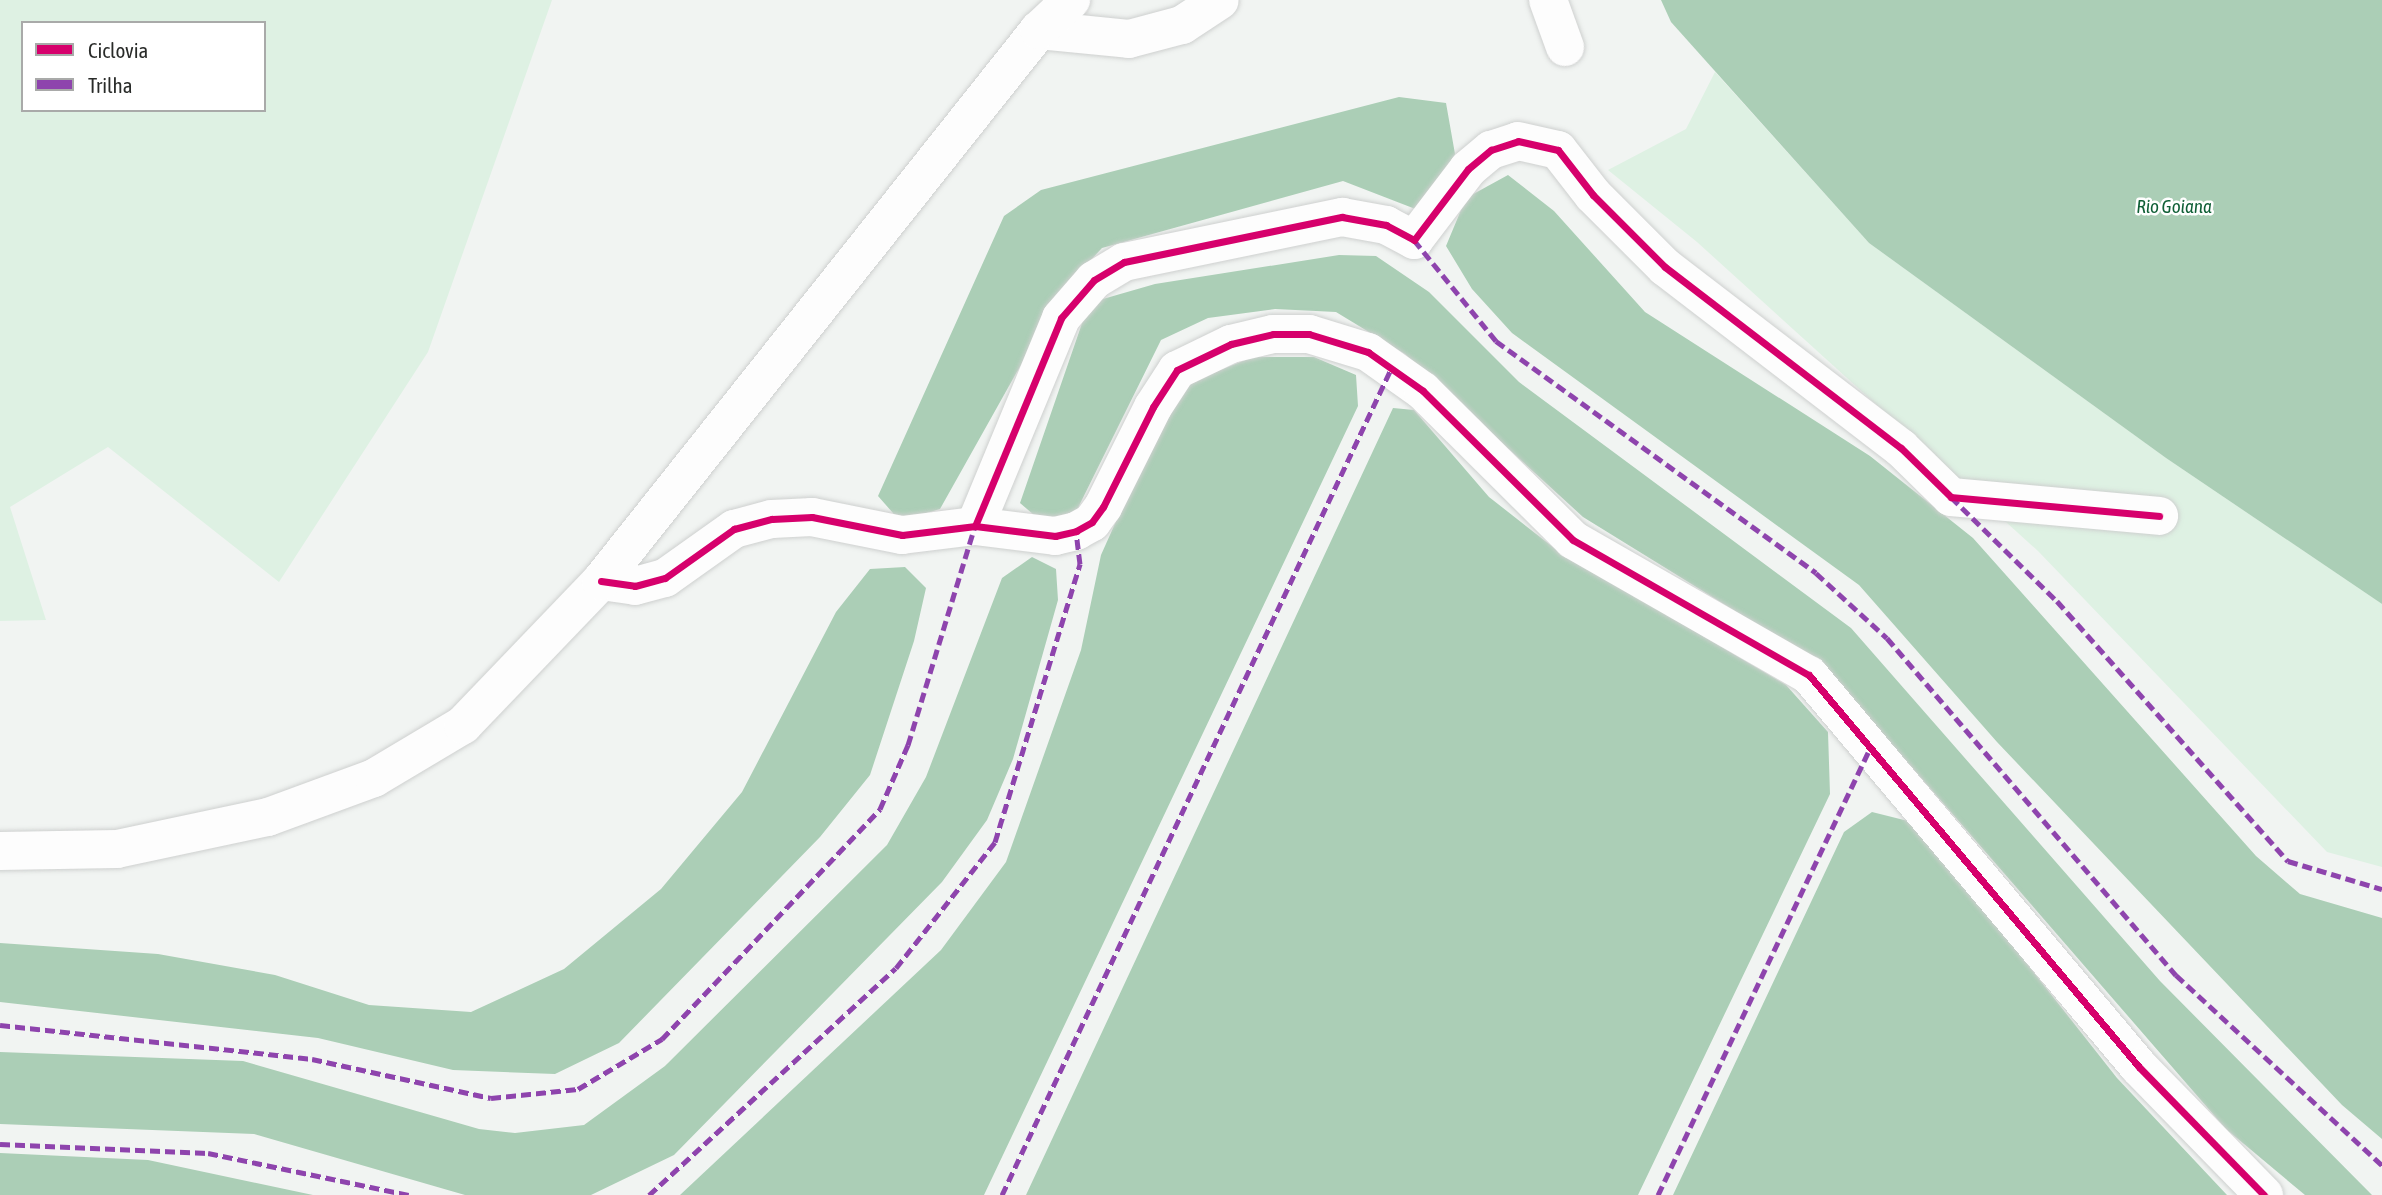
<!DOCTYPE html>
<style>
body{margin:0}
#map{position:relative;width:2382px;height:1195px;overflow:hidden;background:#f1f4f2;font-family:"Asap Condensed",sans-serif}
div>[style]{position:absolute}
.green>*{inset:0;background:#def1e3}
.water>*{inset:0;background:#abceb6}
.roads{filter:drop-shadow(0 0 2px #ced0cf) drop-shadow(0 0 2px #ced0cf)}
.minor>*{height:38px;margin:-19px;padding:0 19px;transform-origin:19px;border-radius:19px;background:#fdfdfd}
.quiet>*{height:5px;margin-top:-2.5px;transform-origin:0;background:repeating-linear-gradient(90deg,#8e44ad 0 10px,transparent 0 15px)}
.cycleway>*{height:7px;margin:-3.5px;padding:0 3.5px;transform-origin:3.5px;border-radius:3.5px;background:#d6006c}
span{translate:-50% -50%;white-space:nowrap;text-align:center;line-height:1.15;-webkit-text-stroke:5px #fff;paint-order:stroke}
.water-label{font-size:19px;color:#0f5f36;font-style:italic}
.legend{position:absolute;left:21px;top:21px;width:245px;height:91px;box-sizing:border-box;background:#fff;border:2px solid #a9aaa9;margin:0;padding:9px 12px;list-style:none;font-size:21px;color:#292b29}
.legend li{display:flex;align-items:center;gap:14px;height:35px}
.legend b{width:35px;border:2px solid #a9aaa9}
</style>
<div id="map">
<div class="green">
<i style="clip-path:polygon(evenodd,0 0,552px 0,428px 352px,279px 582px,108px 447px,10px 507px,46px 620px,0 621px,0 0,23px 23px,264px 23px,264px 110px,23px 110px,23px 23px)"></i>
<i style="clip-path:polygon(1715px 72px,1869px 243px,2166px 458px,2382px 604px,2382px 867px,2327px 852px,2038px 551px,1697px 242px,1608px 170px,1686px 129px)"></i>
</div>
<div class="water">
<i style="clip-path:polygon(1661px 0,2382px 0,2382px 604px,2166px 458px,1869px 243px,1671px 22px)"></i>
<i style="clip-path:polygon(1399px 97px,1446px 103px,1455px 154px,1445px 180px,1418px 210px,1343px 181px,1102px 248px,1063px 290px,940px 509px,900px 521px,878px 496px,1004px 216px,1041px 190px)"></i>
<i style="clip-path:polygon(1508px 175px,1554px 211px,1645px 312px,1870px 456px,1973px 538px,2256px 856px,2300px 894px,2382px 918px,2382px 1139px,2342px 1105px,1997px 742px,1859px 585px,1512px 333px,1472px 289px,1446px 246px,1466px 198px)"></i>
<i style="clip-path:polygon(1339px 255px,1376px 256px,1429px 292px,1519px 382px,1851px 628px,2160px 981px,2372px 1195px,2305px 1195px,2226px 1129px,1824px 666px,1583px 517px,1405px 354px,1336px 312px,1275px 309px,1208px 318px,1161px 340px,1075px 514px,1041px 521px,1020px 503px,1089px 303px,1155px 284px)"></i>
<i style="clip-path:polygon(1253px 357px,1314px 357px,1356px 375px,1358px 406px,984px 1195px,680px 1195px,941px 950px,1006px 862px,1081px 650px,1101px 555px,1164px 414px,1188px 383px)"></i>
<i style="clip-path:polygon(1393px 408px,1414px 410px,1489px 497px,1558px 551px,1786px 685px,1828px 732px,1830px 794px,1638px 1195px,1026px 1195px)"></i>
<i style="clip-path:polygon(1032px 557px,1056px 569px,1058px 600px,1013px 759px,987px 820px,942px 882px,674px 1155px,591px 1195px,465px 1195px,254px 1134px,0 1124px,0 1052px,243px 1061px,479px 1129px,515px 1133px,584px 1125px,665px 1066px,887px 845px,926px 777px,1002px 578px)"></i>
<i style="clip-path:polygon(905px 567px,926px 588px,914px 641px,870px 775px,820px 837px,619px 1043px,555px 1074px,453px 1070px,318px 1038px,0 1002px,0 943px,158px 954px,275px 975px,369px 1005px,471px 1012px,564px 969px,661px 889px,742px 792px,836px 612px,870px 569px)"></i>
<i style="clip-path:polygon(1872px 812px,1916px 823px,2117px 1078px,2227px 1195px,1673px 1195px,1844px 832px)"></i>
<i style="clip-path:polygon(0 1153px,148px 1160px,313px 1195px,0 1195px)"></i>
</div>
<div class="roads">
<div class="minor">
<i style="left:1548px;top:0;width:50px;rotate:70.1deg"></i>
<i style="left:1039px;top:30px;width:90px;rotate:5.7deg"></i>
<i style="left:1129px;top:39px;width:55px;rotate:-14.8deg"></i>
<i style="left:1182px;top:25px;width:45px;rotate:-33.3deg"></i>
<i style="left:975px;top:526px;width:225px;rotate:-67.5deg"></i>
<i style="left:1061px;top:318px;width:50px;rotate:-49deg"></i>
<i style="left:1094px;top:280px;width:35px;rotate:-31deg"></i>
<i style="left:1124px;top:262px;width:223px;rotate:-11.7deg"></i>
<i style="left:1342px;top:217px;width:45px;rotate:10.3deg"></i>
<i style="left:1386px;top:225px;width:32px;rotate:28deg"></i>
<i style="left:1414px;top:240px;width:89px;rotate:-52.7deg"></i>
<i style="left:1468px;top:169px;width:30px;rotate:-40deg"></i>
<i style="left:1491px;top:150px;width:28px;rotate:-18deg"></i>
<i style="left:1518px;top:141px;width:41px;rotate:12.7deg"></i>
<i style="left:1558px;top:150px;width:57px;rotate:52.1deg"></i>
<i style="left:1593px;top:195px;width:102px;rotate:45deg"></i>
<i style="left:1665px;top:267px;width:297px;rotate:37.5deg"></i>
<i style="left:1901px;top:448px;width:70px;rotate:44.4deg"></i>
<i style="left:1951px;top:497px;width:209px;rotate:5.2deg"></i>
<i style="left:601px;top:581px;width:34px;rotate:8deg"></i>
<i style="left:635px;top:586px;width:31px;rotate:-15deg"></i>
<i style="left:665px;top:578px;width:85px;rotate:-35.4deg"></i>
<i style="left:734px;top:529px;width:39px;rotate:-15deg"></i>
<i style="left:772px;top:519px;width:40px;rotate:-2.9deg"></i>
<i style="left:812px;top:517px;width:92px;rotate:11.3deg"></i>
<i style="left:902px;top:535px;width:74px;rotate:-7deg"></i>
<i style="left:975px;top:526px;width:81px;rotate:7.1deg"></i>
<i style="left:1055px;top:536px;width:22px;rotate:-13deg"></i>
<i style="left:1076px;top:531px;width:18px;rotate:-29deg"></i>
<i style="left:1092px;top:522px;width:19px;rotate:-54deg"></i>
<i style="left:1103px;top:507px;width:112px;rotate:-63.4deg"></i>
<i style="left:1153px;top:407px;width:44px;rotate:-57deg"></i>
<i style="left:1177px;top:370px;width:60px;rotate:-25.7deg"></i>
<i style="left:1231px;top:344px;width:43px;rotate:-13.4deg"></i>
<i style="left:1273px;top:334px;width:36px"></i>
<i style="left:1309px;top:334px;width:62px;rotate:17deg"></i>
<i style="left:1368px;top:352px;width:67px;rotate:35.3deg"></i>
<i style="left:1423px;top:391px;width:211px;rotate:44.8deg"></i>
<i style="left:1573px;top:540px;width:272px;rotate:29.8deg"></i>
<i style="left:1809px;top:675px;width:512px;rotate:49.91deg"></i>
<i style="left:2139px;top:1067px;width:179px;rotate:45.7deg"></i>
<i style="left:0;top:851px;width:117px;rotate:-1deg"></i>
<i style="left:117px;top:849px;width:154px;rotate:-12deg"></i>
<i style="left:268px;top:817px;width:113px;rotate:-20.2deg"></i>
<i style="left:374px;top:778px;width:104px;rotate:-30.8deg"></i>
<i style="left:463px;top:725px;width:199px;rotate:-46.2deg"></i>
<i style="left:601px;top:581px;width:704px;rotate:-51.52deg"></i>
<i style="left:1039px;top:30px;width:44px;rotate:-43.2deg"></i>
</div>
</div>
<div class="quiet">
<i style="left:1414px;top:240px;width:130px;rotate:50.9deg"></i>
<i style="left:1496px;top:341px;width:395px;rotate:35.9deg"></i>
<i style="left:1816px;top:573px;width:96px;rotate:42.5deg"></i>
<i style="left:1887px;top:638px;width:444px;rotate:49.4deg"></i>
<i style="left:2176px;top:975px;width:280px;rotate:42.7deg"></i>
<i style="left:1951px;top:497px;width:148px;rotate:44.5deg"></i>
<i style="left:2057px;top:601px;width:348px;rotate:48.4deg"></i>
<i style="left:2288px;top:861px;width:98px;rotate:16.6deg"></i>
<i style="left:0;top:1025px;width:314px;rotate:6.2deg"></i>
<i style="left:312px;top:1059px;width:183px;rotate:12.3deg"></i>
<i style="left:491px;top:1098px;width:87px;rotate:-5.9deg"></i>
<i style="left:578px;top:1089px;width:98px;rotate:-30.8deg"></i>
<i style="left:662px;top:1039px;width:317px;rotate:-46.5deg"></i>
<i style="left:880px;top:809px;width:70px;rotate:-66.4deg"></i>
<i style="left:908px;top:745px;width:229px;rotate:-73deg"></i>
<i style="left:0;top:1144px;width:208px;rotate:2.5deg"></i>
<i style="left:208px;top:1153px;width:205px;rotate:11.8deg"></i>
<i style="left:649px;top:1195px;width:335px;rotate:-42.6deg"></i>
<i style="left:896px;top:968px;width:160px;rotate:-51.8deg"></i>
<i style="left:995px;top:842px;width:291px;rotate:-73deg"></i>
<i style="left:1080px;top:564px;width:33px;rotate:-97deg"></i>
<i style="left:1002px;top:1195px;width:913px;rotate:-64.78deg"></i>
<i style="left:1658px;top:1195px;width:496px;rotate:-64.6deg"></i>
</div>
<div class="cycleway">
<i style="left:975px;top:526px;width:225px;rotate:-67.5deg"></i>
<i style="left:1061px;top:318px;width:50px;rotate:-49deg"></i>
<i style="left:1094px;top:280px;width:35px;rotate:-31deg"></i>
<i style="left:1124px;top:262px;width:223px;rotate:-11.7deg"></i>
<i style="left:1342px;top:217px;width:45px;rotate:10.3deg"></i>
<i style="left:1386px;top:225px;width:32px;rotate:28deg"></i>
<i style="left:1414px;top:240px;width:89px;rotate:-52.7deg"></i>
<i style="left:1468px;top:169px;width:30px;rotate:-40deg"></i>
<i style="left:1491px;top:150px;width:28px;rotate:-18deg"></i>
<i style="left:1518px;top:141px;width:41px;rotate:12.7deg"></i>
<i style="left:1558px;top:150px;width:57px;rotate:52.1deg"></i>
<i style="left:1593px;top:195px;width:102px;rotate:45deg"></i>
<i style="left:1665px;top:267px;width:297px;rotate:37.5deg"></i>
<i style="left:1901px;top:448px;width:70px;rotate:44.4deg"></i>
<i style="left:1951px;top:497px;width:209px;rotate:5.2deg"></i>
<i style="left:601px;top:581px;width:34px;rotate:8deg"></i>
<i style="left:635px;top:586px;width:31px;rotate:-15deg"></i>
<i style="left:665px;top:578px;width:85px;rotate:-35.4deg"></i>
<i style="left:734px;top:529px;width:39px;rotate:-15deg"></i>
<i style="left:772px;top:519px;width:40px;rotate:-2.9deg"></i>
<i style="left:812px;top:517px;width:92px;rotate:11.3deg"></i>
<i style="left:902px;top:535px;width:74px;rotate:-7deg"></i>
<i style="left:975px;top:526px;width:81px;rotate:7.1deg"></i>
<i style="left:1055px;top:536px;width:22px;rotate:-13deg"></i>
<i style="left:1076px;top:531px;width:18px;rotate:-29deg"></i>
<i style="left:1092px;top:522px;width:19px;rotate:-54deg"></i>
<i style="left:1103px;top:507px;width:112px;rotate:-63.4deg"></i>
<i style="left:1153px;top:407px;width:44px;rotate:-57deg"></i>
<i style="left:1177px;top:370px;width:60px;rotate:-25.7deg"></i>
<i style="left:1231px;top:344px;width:43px;rotate:-13.4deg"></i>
<i style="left:1273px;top:334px;width:36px"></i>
<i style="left:1309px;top:334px;width:62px;rotate:17deg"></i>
<i style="left:1368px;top:352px;width:67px;rotate:35.3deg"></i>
<i style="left:1423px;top:391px;width:211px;rotate:44.8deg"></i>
<i style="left:1573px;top:540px;width:272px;rotate:29.8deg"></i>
<i style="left:1809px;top:675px;width:512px;rotate:49.91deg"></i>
<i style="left:2139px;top:1067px;width:179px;rotate:45.7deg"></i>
</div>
<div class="water-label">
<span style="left:2174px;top:207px">Rio Goiana</span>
</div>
<ul class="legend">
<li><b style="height:9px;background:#d6006c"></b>Ciclovia</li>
<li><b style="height:9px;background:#8e44ad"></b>Trilha</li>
</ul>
</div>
